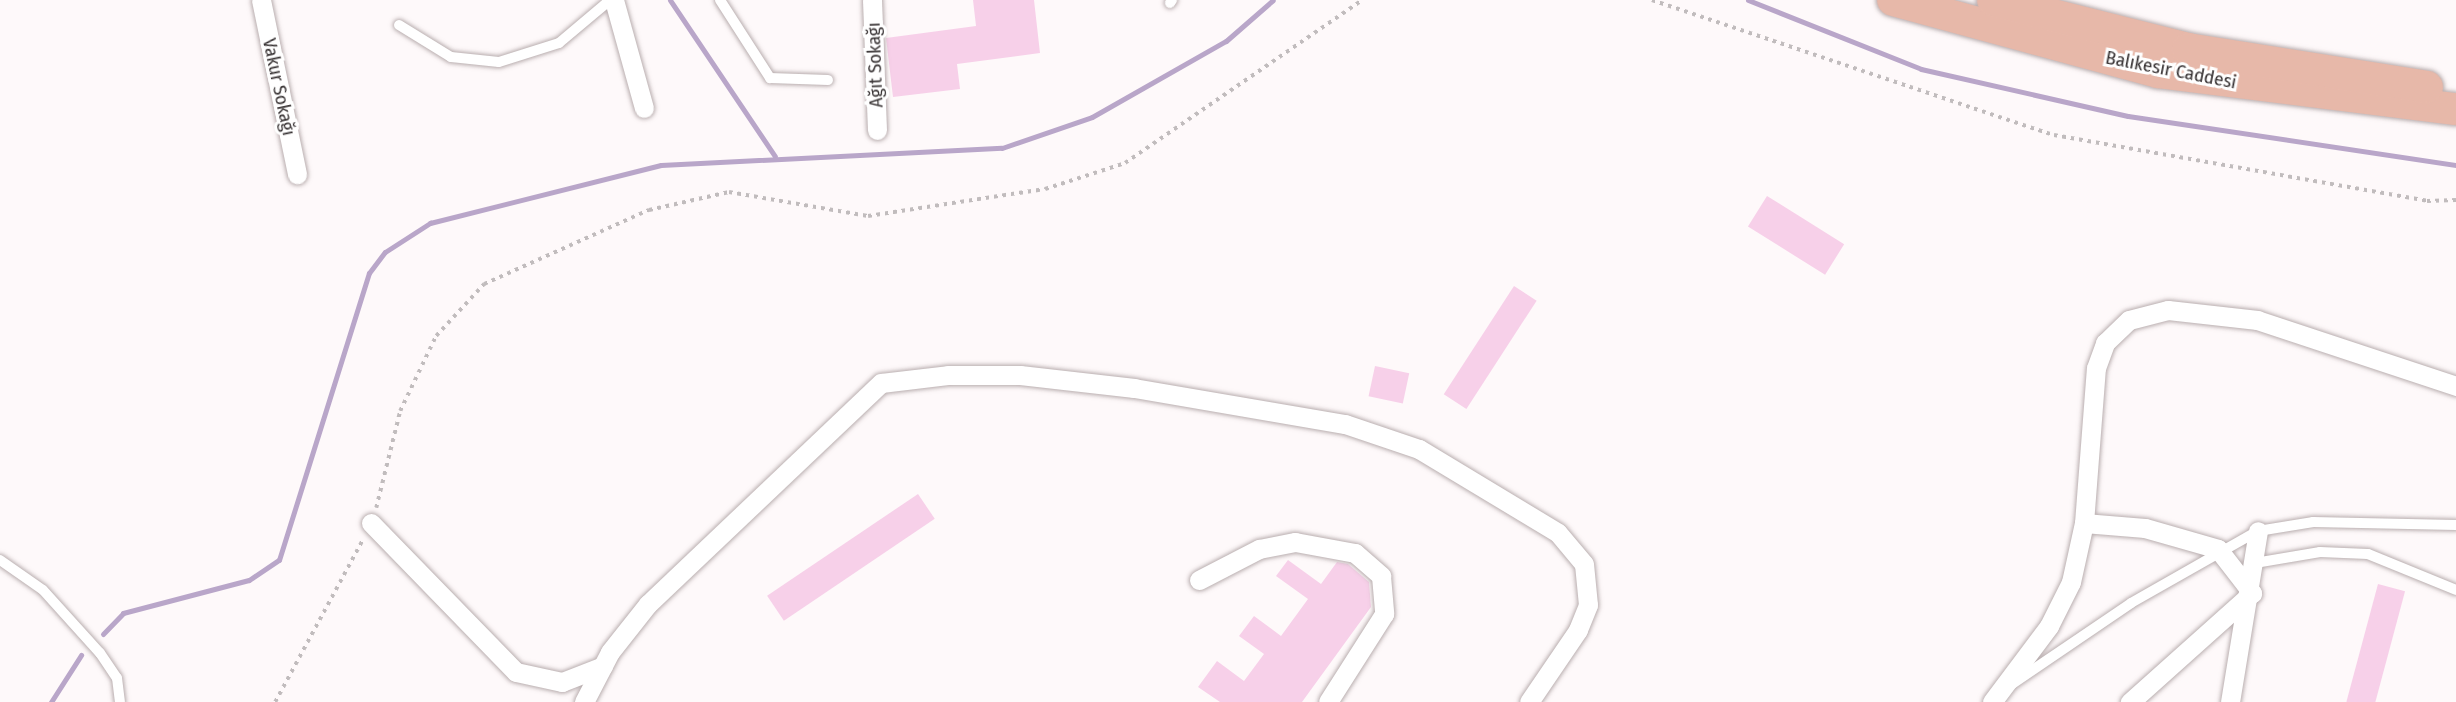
<!DOCTYPE html>
<meta charset="utf-8">
<style>
body{margin:0}
#map{position:relative;width:2456px;height:702px;overflow:hidden;background:#fef9fa;font-family:"Fira Sans Condensed",sans-serif}
div>[style]{position:absolute}
.stream>*{height:5px;margin:-2.5px;padding:0 2.5px;transform-origin:2.5px;border-radius:2.5px;background:#b9a6c9}
.building>*{inset:0;background:#f7d0e9;transform-origin:0 0}
.path>*{height:3.5px;margin-top:-1.75px;transform-origin:0;background:repeating-linear-gradient(90deg,#c1bcbd 0 3.5px,transparent 0 8.5px)}
.roads{filter:drop-shadow(0 0 2px #b9aeaf) drop-shadow(0 0 2px #b9aeaf)}
.lane>*{height:10px;margin:-5px;padding:0 5px;transform-origin:5px;border-radius:5px;background:#fff}
.street>*{height:19px;margin:-9.5px;padding:0 9.5px;transform-origin:9.5px;border-radius:9.5px;background:#fff}
.primary>*{height:32px;margin:-16px;padding:0 16px;transform-origin:16px;border-radius:16px;background:#e7b8a9}
span{translate:-50% -50%;white-space:nowrap;text-align:center;line-height:1.15;-webkit-text-stroke:6px #fff;paint-order:stroke}
.street-label{font-size:19px;color:#373233}
</style>
<div id="map">
<div class="stream">
<i style="left:670px;top:0;width:188px;rotate:56.1deg"></i>
<i style="left:1748px;top:0;width:186px;rotate:21.7deg"></i>
<i style="left:1921px;top:69px;width:212px;rotate:12.8deg"></i>
<i style="left:2128px;top:116px;width:332px;rotate:8.5deg"></i>
<i style="left:103px;top:634px;width:29px;rotate:-46deg"></i>
<i style="left:123px;top:613px;width:130px;rotate:-14.7deg"></i>
<i style="left:249px;top:580px;width:36px;rotate:-34deg"></i>
<i style="left:279px;top:560px;width:301px;rotate:-72.6deg"></i>
<i style="left:369px;top:273px;width:26px;rotate:-53deg"></i>
<i style="left:385px;top:252px;width:54px;rotate:-32.8deg"></i>
<i style="left:430px;top:223px;width:238px;rotate:-14.1deg"></i>
<i style="left:661px;top:165px;width:341px;rotate:-2.9deg"></i>
<i style="left:1002px;top:148px;width:95px;rotate:-19deg"></i>
<i style="left:1092px;top:117px;width:154px;rotate:-29.6deg"></i>
<i style="left:1226px;top:41px;width:62px;rotate:-41.1deg"></i>
<i style="left:51px;top:702px;width:56px;rotate:-57.4deg"></i>
</div>
<div class="building">
<i style="clip-path:polygon(973px 0,1034px 0,1040px 53px,957px 64px,960px 89px,893px 97px,886px 38px,976px 26px)"></i>
<i style="left:1767px;top:196px;width:91px;height:36px;rotate:32deg"></i>
<i style="left:1514px;top:286px;width:27px;height:129px;rotate:33deg"></i>
<i style="left:1375px;top:366px;width:35px;height:31px;rotate:12deg"></i>
<i style="left:918px;top:494px;width:30px;height:182px;rotate:56deg"></i>
<i style="clip-path:polygon(1288px 560px,1321px 584px,1337px 562px,1348px 564px,1369px 582px,1371px 607px,1302px 702px,1220px 702px,1198px 687px,1217px 661px,1244px 681px,1264px 654px,1239px 636px,1254px 616px,1281px 636px,1308px 599px,1276px 576px)"></i>
<i style="left:2378px;top:584px;width:28px;height:122px;rotate:15deg"></i>
</div>
<div class="path">
<i style="left:1652px;top:0;width:424px;rotate:18.6deg"></i>
<i style="left:2054px;top:135px;width:379px;rotate:10deg"></i>
<i style="left:2427px;top:201px;width:29px;rotate:-2deg"></i>
<i style="left:376px;top:508px;width:100px;rotate:-76.1deg"></i>
<i style="left:400px;top:411px;width:83px;rotate:-64.4deg"></i>
<i style="left:436px;top:336px;width:71px;rotate:-47.3deg"></i>
<i style="left:484px;top:284px;width:181px;rotate:-24.2deg"></i>
<i style="left:649px;top:210px;width:82px;rotate:-12.7deg"></i>
<i style="left:729px;top:192px;width:141px;rotate:9.8deg"></i>
<i style="left:868px;top:216px;width:179px;rotate:-8.7deg"></i>
<i style="left:1045px;top:189px;width:84px;rotate:-18deg"></i>
<i style="left:1125px;top:163px;width:288px;rotate:-34.5deg"></i>
<i style="left:275px;top:702px;width:183px;rotate:-61.6deg"></i>
</div>
<div class="roads">
<div class="lane">
<i style="left:720px;top:0;width:93px;rotate:57.3deg"></i>
<i style="left:770px;top:78px;width:58px;rotate:2deg"></i>
<i style="left:1170px;top:3px;width:4px;rotate:-56deg"></i>
<i style="left:399px;top:25px;width:61px;rotate:31.6deg"></i>
<i style="left:451px;top:57px;width:48px;rotate:5.9deg"></i>
<i style="left:499px;top:62px;width:63px;rotate:-17.6deg"></i>
<i style="left:559px;top:43px;width:67px;rotate:-40.1deg"></i>
<i style="left:0;top:560px;width:52px;rotate:34.9deg"></i>
<i style="left:43px;top:590px;width:85px;rotate:47.9deg"></i>
<i style="left:100px;top:653px;width:30px;rotate:56deg"></i>
<i style="left:117px;top:678px;width:24px;rotate:83deg"></i>
<i style="left:2255px;top:563px;width:66px;rotate:-9.6deg"></i>
<i style="left:2320px;top:552px;width:48px;rotate:2.4deg"></i>
<i style="left:2368px;top:554px;width:95px;rotate:22.2deg"></i>
<i style="left:2012px;top:684px;width:144px;rotate:-34.2deg"></i>
<i style="left:2131px;top:603px;width:146px;rotate:-29.6deg"></i>
<i style="left:2258px;top:531px;width:56px;rotate:-9.3deg"></i>
<i style="left:2313px;top:522px;width:143px;rotate:1.2deg"></i>
</div>
<div class="street">
<i style="left:261px;top:0;width:178px;rotate:78.3deg"></i>
<i style="left:614px;top:0;width:112px;rotate:74.5deg"></i>
<i style="left:872px;top:0;width:130px;rotate:87.8deg"></i>
<i style="left:371px;top:523px;width:208px;rotate:45.8deg"></i>
<i style="left:516px;top:672px;width:47px;rotate:12.3deg"></i>
<i style="left:562px;top:682px;width:44px;rotate:-21.3deg"></i>
<i style="left:2084px;top:523px;width:61px;rotate:4.7deg"></i>
<i style="left:2145px;top:528px;width:76px;rotate:16deg"></i>
<i style="left:2218px;top:549px;width:56px;rotate:52.3deg"></i>
<i style="left:2252px;top:593px;width:164px;rotate:138.2deg"></i>
<i style="left:1199px;top:580px;width:68px;rotate:-27.3deg"></i>
<i style="left:1259px;top:549px;width:37px;rotate:-11deg"></i>
<i style="left:1295px;top:542px;width:61px;rotate:10.4deg"></i>
<i style="left:1355px;top:553px;width:35px;rotate:41deg"></i>
<i style="left:1381px;top:576px;width:38px;rotate:85deg"></i>
<i style="left:1384px;top:614px;width:104px;rotate:122.5deg"></i>
<i style="left:584px;top:702px;width:56px;rotate:-62.5deg"></i>
<i style="left:610px;top:652px;width:61px;rotate:-51.6deg"></i>
<i style="left:648px;top:604px;width:321px;rotate:-43.5deg"></i>
<i style="left:881px;top:383px;width:67px;rotate:-6.8deg"></i>
<i style="left:948px;top:375px;width:72px"></i>
<i style="left:1020px;top:375px;width:115px;rotate:6.5deg"></i>
<i style="left:1134px;top:388px;width:214px;rotate:9.7deg"></i>
<i style="left:1345px;top:424px;width:78px;rotate:18.7deg"></i>
<i style="left:1419px;top:449px;width:162px;rotate:31.1deg"></i>
<i style="left:1558px;top:533px;width:40px;rotate:50deg"></i>
<i style="left:1584px;top:564px;width:41px;rotate:84.4deg"></i>
<i style="left:1588px;top:605px;width:27px;rotate:112deg"></i>
<i style="left:1578px;top:630px;width:87px;rotate:124.2deg"></i>
<i style="left:1992px;top:702px;width:95px;rotate:-53.1deg"></i>
<i style="left:2049px;top:626px;width:49px;rotate:-63.4deg"></i>
<i style="left:2071px;top:582px;width:60px;rotate:-77.6deg"></i>
<i style="left:2084px;top:523px;width:155px;rotate:-85.6deg"></i>
<i style="left:2096px;top:368px;width:27px;rotate:-70deg"></i>
<i style="left:2105px;top:343px;width:33px;rotate:-44deg"></i>
<i style="left:2129px;top:320px;width:40px;rotate:-14.4deg"></i>
<i style="left:2168px;top:310px;width:90px;rotate:6.4deg"></i>
<i style="left:2257px;top:320px;width:210px;rotate:18.3deg"></i>
<i style="left:2230px;top:702px;width:173px;rotate:-80.7deg"></i>
</div>
<div class="primary">
<i style="left:1893px;top:0;width:275px;rotate:15.2deg"></i>
<i style="left:2158px;top:72px;width:300px;rotate:7.1deg"></i>
<i style="left:1993px;top:0;width:201px;rotate:14.1deg"></i>
<i style="left:2188px;top:49px;width:242px;rotate:9deg"></i>
</div>
</div>
<div class="street-label">
<span style="left:875px;top:65px;rotate:-92deg">Ağıt Sokağı</span>
<span style="left:2171px;top:70px;rotate:11deg">Balıkesir Caddesi</span>
<span style="left:279px;top:87px;rotate:78deg">Vakur Sokağı</span>
</div>
</div>
